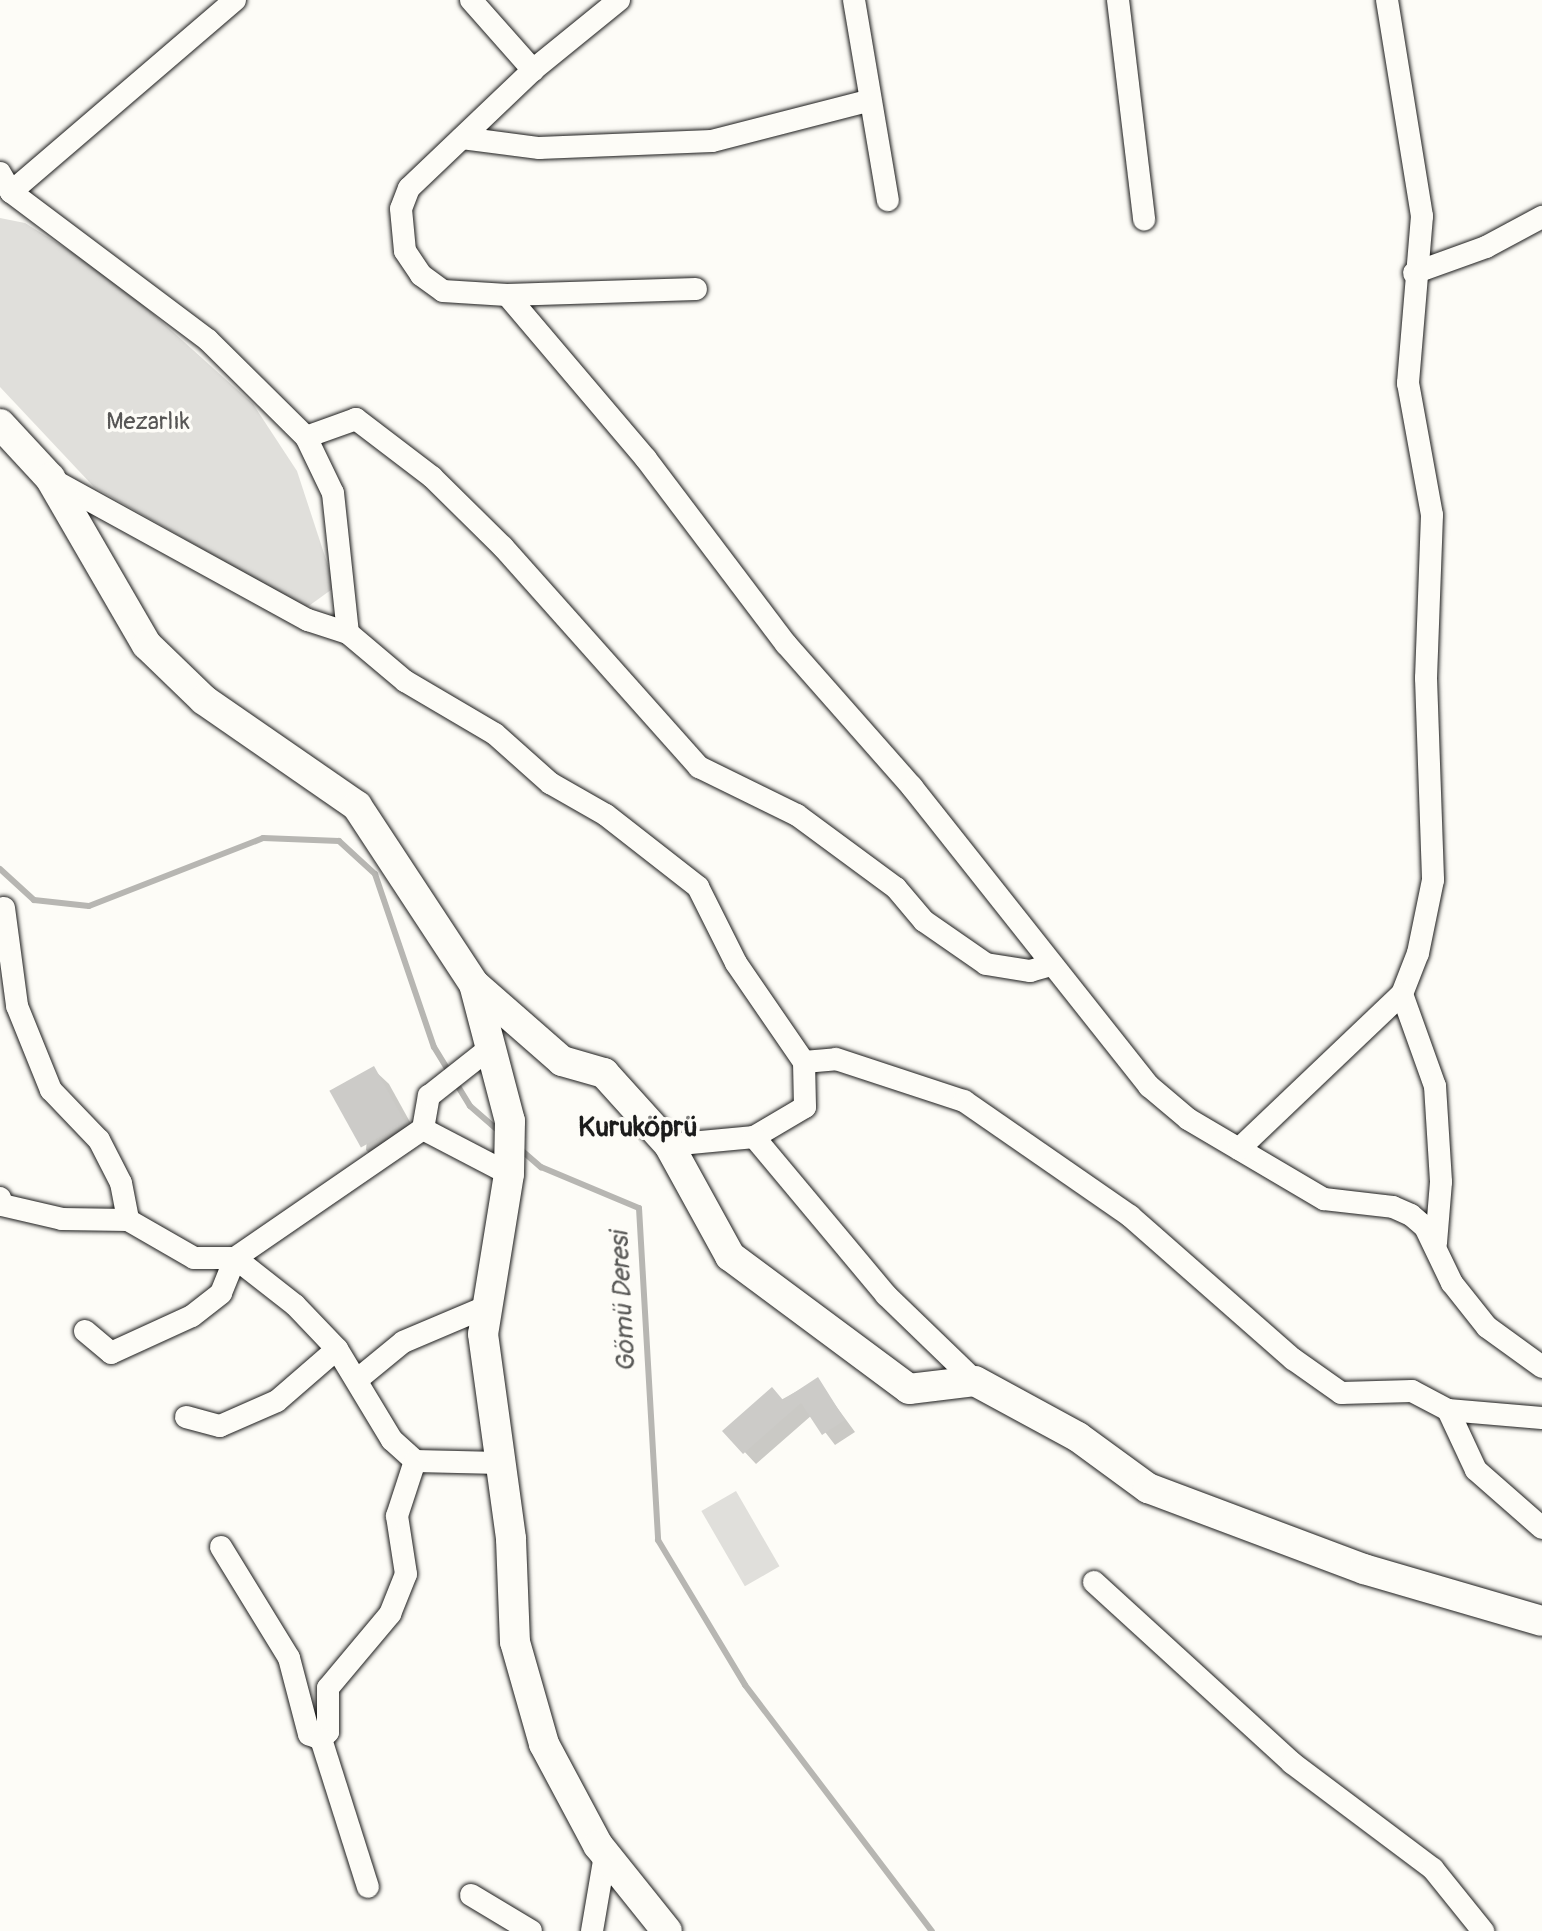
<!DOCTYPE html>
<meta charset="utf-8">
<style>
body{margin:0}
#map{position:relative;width:1542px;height:1931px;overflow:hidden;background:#fdfcf7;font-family:Pangolin,sans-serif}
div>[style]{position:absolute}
.green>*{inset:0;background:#e0dfdb;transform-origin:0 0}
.shadow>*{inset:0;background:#0003}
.stream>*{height:6px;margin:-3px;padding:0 3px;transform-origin:3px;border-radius:3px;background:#b7b6b2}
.building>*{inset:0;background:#cccbc8;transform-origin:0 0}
.roads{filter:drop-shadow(0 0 2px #1c1c1c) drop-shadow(0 0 2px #1c1c1c)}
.street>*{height:22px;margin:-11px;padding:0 11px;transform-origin:11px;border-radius:11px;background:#fdfcf7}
.secondary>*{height:30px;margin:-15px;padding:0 15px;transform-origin:15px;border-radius:15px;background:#fdfcf7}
span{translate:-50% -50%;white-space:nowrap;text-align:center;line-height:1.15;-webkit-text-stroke:7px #fdfcf7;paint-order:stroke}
.park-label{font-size:24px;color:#575655}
.water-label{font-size:26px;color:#5a5a58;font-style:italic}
.quarter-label{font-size:28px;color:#1c1c1c;font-weight:700}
</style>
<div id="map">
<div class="green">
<i style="clip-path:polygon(0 218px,25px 223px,112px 277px,253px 404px,297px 471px,335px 587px,306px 608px,94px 487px,0 387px)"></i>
<i style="left:736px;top:1491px;width:87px;height:40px;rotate:60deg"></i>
</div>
<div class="shadow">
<i style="clip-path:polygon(373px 1069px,389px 1084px,420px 1140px,382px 1166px,366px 1150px)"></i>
<i style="clip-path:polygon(817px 1380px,855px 1432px,835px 1445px,812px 1415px,756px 1464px,725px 1431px)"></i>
</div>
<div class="stream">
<i style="left:0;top:869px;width:46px;rotate:42.4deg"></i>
<i style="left:34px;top:900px;width:55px;rotate:6.2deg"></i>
<i style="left:89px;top:906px;width:187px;rotate:-21.3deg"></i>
<i style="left:263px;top:838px;width:76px;rotate:2.3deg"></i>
<i style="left:339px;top:841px;width:49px;rotate:42.5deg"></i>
<i style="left:375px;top:874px;width:183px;rotate:71.2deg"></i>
<i style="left:434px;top:1047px;width:69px;rotate:58.6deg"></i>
<i style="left:470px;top:1106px;width:40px;rotate:41deg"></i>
<i style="left:520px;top:1149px;width:28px;rotate:41deg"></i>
<i style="left:541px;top:1167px;width:106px;rotate:22.7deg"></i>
<i style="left:639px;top:1208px;width:333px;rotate:86.7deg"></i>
<i style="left:658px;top:1540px;width:169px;rotate:59deg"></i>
<i style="left:745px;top:1685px;width:309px;rotate:52.8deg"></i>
</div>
<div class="building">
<i style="left:374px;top:1066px;width:65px;height:51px;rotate:61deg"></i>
<i style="clip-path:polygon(818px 1377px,845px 1420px,822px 1435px,801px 1403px,743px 1454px,722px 1431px,772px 1387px,783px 1400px)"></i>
</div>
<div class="roads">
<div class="street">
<i style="left:471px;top:0;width:94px;rotate:48.5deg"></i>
<i style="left:619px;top:0;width:111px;rotate:140.9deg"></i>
<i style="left:533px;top:70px;width:171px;rotate:136.4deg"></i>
<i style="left:409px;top:188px;width:22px;rotate:111deg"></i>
<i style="left:401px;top:209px;width:42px;rotate:84.6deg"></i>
<i style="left:405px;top:251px;width:29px;rotate:56deg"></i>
<i style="left:421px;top:275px;width:27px;rotate:36deg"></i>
<i style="left:443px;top:291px;width:64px;rotate:3.6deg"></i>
<i style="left:507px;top:295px;width:215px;rotate:49.7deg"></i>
<i style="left:646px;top:459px;width:232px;rotate:52.9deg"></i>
<i style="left:786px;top:644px;width:191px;rotate:48.6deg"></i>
<i style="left:912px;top:787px;width:382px;rotate:51.6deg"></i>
<i style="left:1149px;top:1086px;width:51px;rotate:40.2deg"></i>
<i style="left:1188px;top:1119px;width:158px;rotate:30.5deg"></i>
<i style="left:1324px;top:1199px;width:69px;rotate:6.6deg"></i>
<i style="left:1393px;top:1207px;width:20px;rotate:24deg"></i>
<i style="left:1411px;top:1215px;width:18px;rotate:41deg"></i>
<i style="left:1425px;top:1227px;width:62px;rotate:64.3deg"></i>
<i style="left:1452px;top:1283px;width:56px;rotate:51.5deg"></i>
<i style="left:1487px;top:1327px;width:68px;rotate:36deg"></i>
<i style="left:854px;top:0;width:203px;rotate:80.4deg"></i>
<i style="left:1118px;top:0;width:221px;rotate:83.2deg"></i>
<i style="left:1387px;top:0;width:219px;rotate:80.8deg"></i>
<i style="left:1422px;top:216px;width:168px;rotate:94.8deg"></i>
<i style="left:1408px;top:383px;width:134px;rotate:79.7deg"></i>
<i style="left:1432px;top:515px;width:163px;rotate:92.1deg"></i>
<i style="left:1426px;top:678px;width:202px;rotate:88deg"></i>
<i style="left:1433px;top:880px;width:75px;rotate:101.6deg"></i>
<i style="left:1418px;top:953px;width:44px;rotate:111.3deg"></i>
<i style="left:1402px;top:994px;width:98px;rotate:70.3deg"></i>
<i style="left:1435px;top:1086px;width:96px;rotate:86.4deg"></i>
<i style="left:1441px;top:1182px;width:61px;rotate:94.7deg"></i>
<i style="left:462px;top:138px;width:78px;rotate:7.4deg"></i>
<i style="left:539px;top:148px;width:173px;rotate:-2.3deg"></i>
<i style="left:712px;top:141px;width:161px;rotate:-14.4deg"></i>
<i style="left:0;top:173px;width:22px;rotate:60deg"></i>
<i style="left:11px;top:192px;width:246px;rotate:36.9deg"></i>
<i style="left:208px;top:340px;width:138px;rotate:44.7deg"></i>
<i style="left:306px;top:437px;width:62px;rotate:64.3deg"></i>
<i style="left:333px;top:493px;width:141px;rotate:83.9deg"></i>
<i style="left:11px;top:192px;width:295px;rotate:-40.6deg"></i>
<i style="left:1414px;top:273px;width:77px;rotate:-19.9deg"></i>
<i style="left:1486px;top:247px;width:64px;rotate:-28.2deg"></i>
<i style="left:507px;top:295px;width:189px;rotate:-1.8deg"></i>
<i style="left:306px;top:437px;width:53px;rotate:-19.8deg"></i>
<i style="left:356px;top:419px;width:96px;rotate:37.3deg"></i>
<i style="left:432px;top:477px;width:100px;rotate:44.6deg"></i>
<i style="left:503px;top:547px;width:295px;rotate:48.3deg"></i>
<i style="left:699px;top:767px;width:109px;rotate:26.1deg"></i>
<i style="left:797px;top:815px;width:123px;rotate:36.4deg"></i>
<i style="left:896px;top:888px;width:43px;rotate:49.7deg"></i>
<i style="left:924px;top:921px;width:75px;rotate:34.7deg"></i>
<i style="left:986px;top:964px;width:45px;rotate:9deg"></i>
<i style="left:1030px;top:971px;width:22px;rotate:-16deg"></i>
<i style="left:51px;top:479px;width:293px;rotate:28.8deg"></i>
<i style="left:308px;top:620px;width:42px;rotate:18deg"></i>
<i style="left:348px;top:633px;width:75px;rotate:40.1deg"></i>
<i style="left:405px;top:681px;width:104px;rotate:30.5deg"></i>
<i style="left:495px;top:734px;width:74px;rotate:41.7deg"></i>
<i style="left:550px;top:783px;width:64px;rotate:29.7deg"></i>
<i style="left:606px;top:815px;width:117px;rotate:38deg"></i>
<i style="left:698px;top:887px;width:85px;rotate:63.4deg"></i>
<i style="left:736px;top:963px;width:120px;rotate:55.5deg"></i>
<i style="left:804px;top:1062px;width:45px;rotate:88.7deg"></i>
<i style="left:805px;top:1107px;width:59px;rotate:149.5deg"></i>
<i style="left:754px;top:1137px;width:85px;rotate:174.6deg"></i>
<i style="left:4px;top:908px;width:99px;rotate:82.4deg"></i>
<i style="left:17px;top:1006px;width:91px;rotate:68deg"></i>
<i style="left:51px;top:1090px;width:69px;rotate:46.2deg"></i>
<i style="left:99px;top:1140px;width:48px;rotate:62.9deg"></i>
<i style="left:121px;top:1183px;width:38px;rotate:79deg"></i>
<i style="left:804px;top:1062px;width:32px;rotate:-5deg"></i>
<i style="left:836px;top:1059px;width:135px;rotate:18.2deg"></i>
<i style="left:964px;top:1101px;width:202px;rotate:34.7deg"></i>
<i style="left:1130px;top:1216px;width:217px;rotate:41.3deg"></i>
<i style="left:1293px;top:1359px;width:59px;rotate:35.3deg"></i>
<i style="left:1341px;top:1393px;width:71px;rotate:-1.6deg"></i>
<i style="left:1412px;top:1391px;width:41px;rotate:27.8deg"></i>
<i style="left:1448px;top:1410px;width:94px;rotate:4.9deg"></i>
<i style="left:423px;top:1129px;width:97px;rotate:27.6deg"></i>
<i style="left:754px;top:1137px;width:206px;rotate:50.1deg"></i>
<i style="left:886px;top:1295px;width:124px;rotate:44deg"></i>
<i style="left:1239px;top:1149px;width:225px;rotate:-43.6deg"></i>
<i style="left:0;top:1198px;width:7px;rotate:74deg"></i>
<i style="left:2px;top:1205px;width:62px;rotate:13.1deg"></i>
<i style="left:62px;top:1219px;width:66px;rotate:0.9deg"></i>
<i style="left:128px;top:1220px;width:76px;rotate:29.9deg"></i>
<i style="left:194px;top:1258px;width:41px"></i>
<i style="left:235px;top:1258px;width:228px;rotate:-34.5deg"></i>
<i style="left:423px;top:1129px;width:34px;rotate:-80deg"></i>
<i style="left:429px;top:1096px;width:78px;rotate:-38.2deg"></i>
<i style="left:85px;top:1331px;width:34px;rotate:40deg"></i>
<i style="left:111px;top:1353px;width:89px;rotate:-24.6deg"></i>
<i style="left:192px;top:1316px;width:37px;rotate:-38deg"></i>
<i style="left:221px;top:1293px;width:38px;rotate:-68deg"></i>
<i style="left:235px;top:1258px;width:76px;rotate:38.1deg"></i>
<i style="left:295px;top:1305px;width:61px;rotate:46.3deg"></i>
<i style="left:337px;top:1349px;width:106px;rotate:58.9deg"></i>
<i style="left:392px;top:1440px;width:31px;rotate:42deg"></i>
<i style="left:415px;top:1461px;width:85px;rotate:1.3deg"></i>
<i style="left:358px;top:1379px;width:58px;rotate:-39.4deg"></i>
<i style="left:403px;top:1342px;width:92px;rotate:-23deg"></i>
<i style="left:1448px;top:1410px;width:66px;rotate:65deg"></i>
<i style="left:1476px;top:1470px;width:88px;rotate:41.3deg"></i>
<i style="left:186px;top:1417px;width:35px;rotate:15deg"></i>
<i style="left:220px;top:1426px;width:62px;rotate:-23.7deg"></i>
<i style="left:277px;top:1401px;width:79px;rotate:-40.9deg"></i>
<i style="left:221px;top:1547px;width:130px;rotate:58.5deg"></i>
<i style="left:289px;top:1658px;width:79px;rotate:75.3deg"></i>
<i style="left:309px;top:1734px;width:13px;rotate:23deg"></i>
<i style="left:321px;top:1739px;width:10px;rotate:-45deg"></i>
<i style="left:328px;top:1732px;width:44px;rotate:-90deg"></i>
<i style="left:328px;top:1688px;width:97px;rotate:-50deg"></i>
<i style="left:390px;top:1614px;width:43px;rotate:-68.2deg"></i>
<i style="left:406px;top:1574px;width:59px;rotate:-98.8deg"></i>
<i style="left:397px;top:1516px;width:58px;rotate:-71.9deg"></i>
<i style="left:1094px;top:1582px;width:268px;rotate:42.4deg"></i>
<i style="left:1292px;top:1763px;width:176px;rotate:36.9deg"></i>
<i style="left:1433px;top:1869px;width:80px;rotate:51.1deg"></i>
<i style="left:321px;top:1739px;width:155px;rotate:72.4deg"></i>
<i style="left:471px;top:1895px;width:70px;rotate:31deg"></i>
<i style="left:592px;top:1931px;width:77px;rotate:-80.3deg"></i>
</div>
<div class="secondary">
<i style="left:0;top:424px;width:74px;rotate:47.2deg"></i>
<i style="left:50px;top:478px;width:193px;rotate:59.9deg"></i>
<i style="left:147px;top:645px;width:79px;rotate:44deg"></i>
<i style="left:204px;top:700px;width:186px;rotate:34.7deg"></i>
<i style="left:357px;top:806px;width:213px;rotate:56.7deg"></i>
<i style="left:474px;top:984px;width:142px;rotate:75.3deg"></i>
<i style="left:510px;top:1121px;width:53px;rotate:91.1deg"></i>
<i style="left:509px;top:1174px;width:162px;rotate:99.2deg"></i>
<i style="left:483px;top:1334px;width:207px;rotate:82.2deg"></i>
<i style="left:511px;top:1539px;width:103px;rotate:87.8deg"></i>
<i style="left:515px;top:1642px;width:106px;rotate:74.1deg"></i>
<i style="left:544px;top:1744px;width:115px;rotate:61.9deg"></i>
<i style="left:598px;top:1845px;width:110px;rotate:51.3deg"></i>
<i style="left:474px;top:984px;width:117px;rotate:41.2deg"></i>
<i style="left:562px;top:1061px;width:44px;rotate:15.9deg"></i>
<i style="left:604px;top:1073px;width:97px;rotate:47.9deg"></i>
<i style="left:669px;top:1145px;width:127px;rotate:61.2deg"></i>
<i style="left:730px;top:1256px;width:223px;rotate:36.6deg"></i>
<i style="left:909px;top:1389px;width:66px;rotate:-6.9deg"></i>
<i style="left:975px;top:1381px;width:117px;rotate:28.5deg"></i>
<i style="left:1078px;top:1437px;width:87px;rotate:36.1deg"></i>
<i style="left:1148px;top:1488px;width:231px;rotate:20.6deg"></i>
<i style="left:1364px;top:1569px;width:185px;rotate:16.3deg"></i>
</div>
</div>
<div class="park-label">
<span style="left:148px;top:422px">Mezarlık</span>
</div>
<div class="water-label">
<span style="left:624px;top:1302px;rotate:-93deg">Gömü Deresi</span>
</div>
<div class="quarter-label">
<span style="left:638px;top:1128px">Kuruköprü</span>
</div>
</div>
